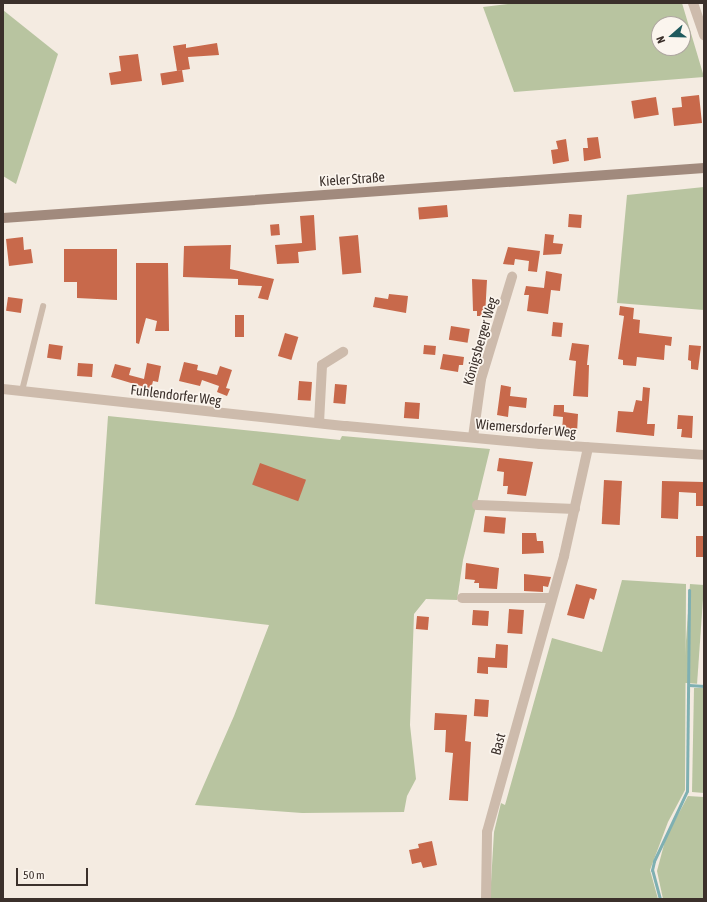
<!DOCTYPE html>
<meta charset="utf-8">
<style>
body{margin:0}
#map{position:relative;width:707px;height:902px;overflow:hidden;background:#f4ebe1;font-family:"Asap Condensed",sans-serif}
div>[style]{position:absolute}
.green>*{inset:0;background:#b8c4a0;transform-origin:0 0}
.stream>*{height:3px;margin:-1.5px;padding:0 1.5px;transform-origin:1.5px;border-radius:1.5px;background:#7fb0b2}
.building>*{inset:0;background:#c8694b;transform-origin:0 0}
.service>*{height:5.5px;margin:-2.75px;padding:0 2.75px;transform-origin:2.75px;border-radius:2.75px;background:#cdbbac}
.minor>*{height:10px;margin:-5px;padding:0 5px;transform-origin:5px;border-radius:5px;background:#cdbbac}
.secondary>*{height:10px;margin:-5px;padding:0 5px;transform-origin:5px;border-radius:5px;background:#a18a7d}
span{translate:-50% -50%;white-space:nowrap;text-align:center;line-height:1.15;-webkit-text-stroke:3.5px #fbf5ee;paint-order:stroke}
.street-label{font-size:14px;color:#3b302b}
.frame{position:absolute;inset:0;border:4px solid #3b302b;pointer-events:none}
.north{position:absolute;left:651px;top:16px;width:40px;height:40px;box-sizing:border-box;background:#fbf5ee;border:1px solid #aea6a0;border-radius:50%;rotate:250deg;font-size:11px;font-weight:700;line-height:16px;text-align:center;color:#3b302b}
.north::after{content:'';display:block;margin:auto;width:14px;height:18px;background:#1f5a5e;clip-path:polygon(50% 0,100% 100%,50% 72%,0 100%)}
.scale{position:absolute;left:16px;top:868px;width:72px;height:18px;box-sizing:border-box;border:2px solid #3b302b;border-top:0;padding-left:5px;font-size:12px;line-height:14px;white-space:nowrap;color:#3b302b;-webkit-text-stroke:3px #fbf5ee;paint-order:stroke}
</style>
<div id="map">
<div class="green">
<i style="clip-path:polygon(evenodd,515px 3px,682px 3px,704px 77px,514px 92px,483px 7px,515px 3px,659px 24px,683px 24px,683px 48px,659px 48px,659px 24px)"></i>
<i style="clip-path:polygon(3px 10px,58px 54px,16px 184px,3px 176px)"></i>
<i style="clip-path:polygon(704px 187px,704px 310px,617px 303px,627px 195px)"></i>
<i style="clip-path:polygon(108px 416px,340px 440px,342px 436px,490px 449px,463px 560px,457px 600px,426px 599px,414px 614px,410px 725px,416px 779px,407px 796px,404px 812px,302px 813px,195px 805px,234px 716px,269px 625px,95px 604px)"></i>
<i style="clip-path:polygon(622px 580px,686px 584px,685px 790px,668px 822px,650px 870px,658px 899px,490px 899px,494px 832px,501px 803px,505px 805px,552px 638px,602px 652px)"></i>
<i style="left:690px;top:584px;width:14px;height:99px;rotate:4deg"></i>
<i style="clip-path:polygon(694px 688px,704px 688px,704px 793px,692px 792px)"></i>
<i style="clip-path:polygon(688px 796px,704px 797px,704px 899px,663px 899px,657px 871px,666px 837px)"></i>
</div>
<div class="stream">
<i style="left:689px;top:685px;width:15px;rotate:4deg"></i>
<i style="left:660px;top:899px;width:30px;rotate:-105deg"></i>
<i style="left:652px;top:870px;width:9px;rotate:-77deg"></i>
<i style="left:654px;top:861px;width:77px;rotate:-64.8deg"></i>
<i style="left:687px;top:791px;width:201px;rotate:-89.4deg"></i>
</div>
<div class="building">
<i style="clip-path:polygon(217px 43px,219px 55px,188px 57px,190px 69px,177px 71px,173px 46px,186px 44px,186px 48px)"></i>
<i style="clip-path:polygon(138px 54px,142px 81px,111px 85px,109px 73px,121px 71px,119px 56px)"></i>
<i style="left:182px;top:70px;width:12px;height:22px;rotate:81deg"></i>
<i style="clip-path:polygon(699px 95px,702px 123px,674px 126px,672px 108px,682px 107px,681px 97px)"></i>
<i style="left:656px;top:97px;width:18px;height:25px;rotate:81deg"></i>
<i style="clip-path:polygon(598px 137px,601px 158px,584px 161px,583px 148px,588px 148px,587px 138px)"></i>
<i style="clip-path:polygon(566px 139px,569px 161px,553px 164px,551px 150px,558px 149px,556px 141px)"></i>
<i style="left:447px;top:205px;width:12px;height:29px;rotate:85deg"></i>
<i style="left:569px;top:214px;width:13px;height:13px;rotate:4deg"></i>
<i style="clip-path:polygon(314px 215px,316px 250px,298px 252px,299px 263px,277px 264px,275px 245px,302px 243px,300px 216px)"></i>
<i style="left:279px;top:224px;width:11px;height:9px;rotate:85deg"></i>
<i style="clip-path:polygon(545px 234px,554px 235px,553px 243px,563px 244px,561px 254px,543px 255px)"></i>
<i style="left:358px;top:235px;width:38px;height:19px;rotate:85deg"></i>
<i style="clip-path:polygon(23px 237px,24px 250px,31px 249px,33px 263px,9px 266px,6px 239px)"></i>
<i style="clip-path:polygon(231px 245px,230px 269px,274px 279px,268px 300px,258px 298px,262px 286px,238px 285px,238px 279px,183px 277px,184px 246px)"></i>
<i style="clip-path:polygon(508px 247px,540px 251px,537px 272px,528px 271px,529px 261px,515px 259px,514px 265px,503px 264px)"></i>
<i style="clip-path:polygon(64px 249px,117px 249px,117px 300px,77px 298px,77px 282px,64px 282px)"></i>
<i style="clip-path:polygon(136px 263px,168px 263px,169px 331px,155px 331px,157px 321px,146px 318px,139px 344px,136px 343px)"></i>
<i style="clip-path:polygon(546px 271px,562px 274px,560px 291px,551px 290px,548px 314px,527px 311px,529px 295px,524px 295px,526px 286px,544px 288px)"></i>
<i style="clip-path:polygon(472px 279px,487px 280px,485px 316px,477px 316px,477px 311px,473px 311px)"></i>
<i style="clip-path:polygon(389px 294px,408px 296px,406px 313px,373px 307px,375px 297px,388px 299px)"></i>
<i style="left:8px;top:297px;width:15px;height:14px;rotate:8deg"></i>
<i style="clip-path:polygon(620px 306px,634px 308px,633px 319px,640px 320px,639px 333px,672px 337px,671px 346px,665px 345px,664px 360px,637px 357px,636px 366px,623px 365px,623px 360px,618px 359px,624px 316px,619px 315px)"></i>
<i style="left:235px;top:315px;width:9px;height:22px"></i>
<i style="left:553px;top:322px;width:10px;height:14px;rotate:6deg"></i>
<i style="left:451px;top:326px;width:19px;height:14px;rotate:9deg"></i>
<i style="left:285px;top:333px;width:14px;height:24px;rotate:17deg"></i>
<i style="clip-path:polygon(572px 343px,589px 345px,587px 365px,589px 365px,588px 397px,573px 396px,576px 361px,569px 360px)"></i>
<i style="left:49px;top:344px;width:14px;height:14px;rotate:8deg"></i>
<i style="left:424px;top:345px;width:12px;height:9px;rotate:5deg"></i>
<i style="clip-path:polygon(689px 345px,701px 346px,698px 370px,691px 369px,691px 361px,688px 360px)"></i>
<i style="clip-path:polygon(443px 354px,464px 357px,463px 365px,459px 365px,458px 372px,440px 369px)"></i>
<i style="clip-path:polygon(184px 362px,198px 365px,197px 370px,217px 375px,220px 366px,232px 370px,226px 388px,230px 389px,227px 396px,217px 392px,219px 386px,202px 380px,200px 386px,179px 381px)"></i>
<i style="left:78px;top:363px;width:15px;height:13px;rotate:4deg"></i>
<i style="clip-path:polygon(147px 363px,161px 366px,158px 382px,153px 381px,151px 389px,111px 377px,115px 364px,131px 368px,129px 375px,144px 379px)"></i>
<i style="left:299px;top:381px;width:13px;height:19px;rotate:4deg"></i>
<i style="left:335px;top:384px;width:12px;height:19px;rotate:5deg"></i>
<i style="clip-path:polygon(501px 385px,511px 387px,510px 396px,527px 398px,526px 408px,509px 406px,508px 417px,497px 415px)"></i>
<i style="clip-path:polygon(643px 387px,650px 388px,647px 424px,655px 424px,654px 436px,616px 432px,618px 411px,633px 412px,636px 400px,642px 401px)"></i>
<i style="left:405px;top:402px;width:15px;height:16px;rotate:4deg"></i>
<i style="clip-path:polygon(554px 405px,564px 405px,564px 412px,578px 414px,577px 433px,562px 431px,563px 417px,553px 416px)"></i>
<i style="clip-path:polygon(678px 415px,693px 416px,692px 438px,681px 437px,682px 429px,677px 429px)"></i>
<i style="clip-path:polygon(499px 458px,533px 462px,526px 496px,507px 494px,508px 486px,503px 486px,504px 472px,497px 471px)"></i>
<i style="left:260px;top:463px;width:49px;height:23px;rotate:20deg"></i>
<i style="left:604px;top:480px;width:18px;height:44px;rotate:3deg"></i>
<i style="clip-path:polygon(662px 481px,704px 482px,704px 506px,696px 506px,696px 493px,679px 492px,678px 519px,661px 518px)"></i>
<i style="left:485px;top:516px;width:21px;height:16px;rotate:5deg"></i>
<i style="clip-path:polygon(522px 533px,536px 533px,537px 541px,543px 541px,544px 553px,522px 554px)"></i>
<i style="left:696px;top:536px;width:8px;height:21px"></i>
<i style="clip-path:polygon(466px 563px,499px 568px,497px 589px,479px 588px,479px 583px,474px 583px,475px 580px,465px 579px)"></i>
<i style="clip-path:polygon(524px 574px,551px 577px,548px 587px,543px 586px,543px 592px,524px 591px)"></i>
<i style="clip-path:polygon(576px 584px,597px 589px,594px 600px,590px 598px,584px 619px,567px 615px)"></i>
<i style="left:509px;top:609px;width:15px;height:24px;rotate:4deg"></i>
<i style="left:473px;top:610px;width:16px;height:15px;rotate:4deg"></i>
<i style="left:417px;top:616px;width:12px;height:13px;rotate:5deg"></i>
<i style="clip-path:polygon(496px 644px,508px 645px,507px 668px,488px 667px,488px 674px,477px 673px,478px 657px,495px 658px)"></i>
<i style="left:475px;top:699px;width:14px;height:17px;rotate:4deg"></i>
<i style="clip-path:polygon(435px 713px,467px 715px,465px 741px,471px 742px,468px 801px,449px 800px,453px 753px,445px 752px,446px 730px,434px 730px)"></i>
<i style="clip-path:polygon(432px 841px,437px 865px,423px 868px,421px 862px,412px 864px,409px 850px,419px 848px,418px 844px)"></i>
</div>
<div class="service">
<i style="left:22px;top:391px;width:87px;rotate:-76deg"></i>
</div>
<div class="minor">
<i style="left:693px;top:3px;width:34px;rotate:71deg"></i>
<i style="left:3px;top:389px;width:345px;rotate:6.2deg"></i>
<i style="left:346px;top:426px;width:195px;rotate:5.3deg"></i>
<i style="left:540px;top:444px;width:164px;rotate:3.8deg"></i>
<i style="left:319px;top:423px;width:58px;rotate:-87deg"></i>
<i style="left:322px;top:365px;width:25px;rotate:-32deg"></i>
<i style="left:473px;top:437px;width:59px;rotate:-82.1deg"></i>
<i style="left:481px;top:379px;width:107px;rotate:-73.1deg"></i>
<i style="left:477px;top:505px;width:98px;rotate:2.3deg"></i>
<i style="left:462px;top:598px;width:89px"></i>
<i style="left:486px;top:899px;width:67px;rotate:-89.1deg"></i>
<i style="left:487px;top:832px;width:287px;rotate:-74.4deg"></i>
<i style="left:564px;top:556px;width:111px;rotate:-77.5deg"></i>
</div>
<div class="secondary">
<i style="left:3px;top:218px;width:703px;rotate:-4.08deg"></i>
</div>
<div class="street-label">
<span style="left:352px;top:179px;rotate:-4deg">Kieler Straße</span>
<span style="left:480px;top:341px;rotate:-74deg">Königsberger Weg</span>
<span style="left:176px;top:395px;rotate:7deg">Fuhlendorfer Weg</span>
<span style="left:526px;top:428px;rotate:5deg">Wiemersdorfer Weg</span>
<span style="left:498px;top:744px;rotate:-75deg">Bast</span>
</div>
<div class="frame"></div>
<div class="north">N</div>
<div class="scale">50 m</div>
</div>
